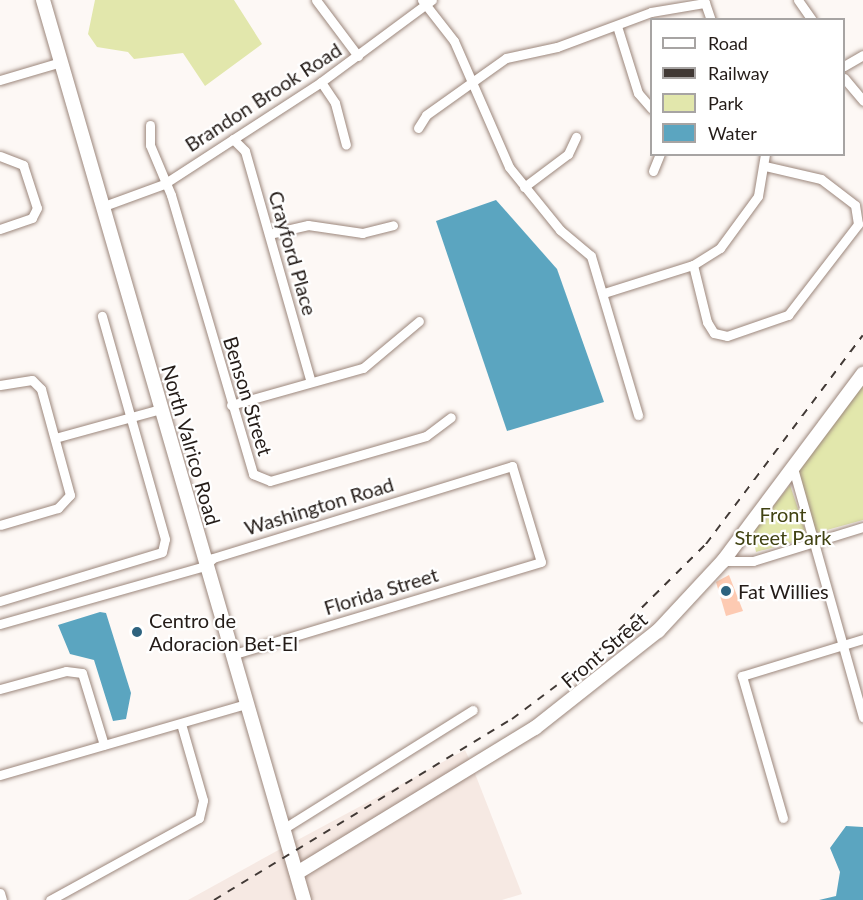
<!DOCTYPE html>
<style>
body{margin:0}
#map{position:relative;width:863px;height:900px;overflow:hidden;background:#fdf8f5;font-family:Lato,sans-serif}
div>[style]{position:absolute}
.built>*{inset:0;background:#f6e9e3}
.green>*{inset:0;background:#e2e7ac}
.water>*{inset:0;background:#5ba5c0}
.building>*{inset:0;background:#fdcab2}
.roads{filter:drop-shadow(0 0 2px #9c877c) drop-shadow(0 0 2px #9c877c)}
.street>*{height:9px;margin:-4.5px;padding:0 4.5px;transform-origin:4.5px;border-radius:4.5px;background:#fff}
.secondary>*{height:14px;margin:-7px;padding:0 7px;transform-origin:7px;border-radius:7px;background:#fff}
.rail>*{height:2px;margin-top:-1px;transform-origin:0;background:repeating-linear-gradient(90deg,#413935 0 8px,transparent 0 16px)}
.dots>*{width:16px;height:16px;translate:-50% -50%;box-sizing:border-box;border:3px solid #fff;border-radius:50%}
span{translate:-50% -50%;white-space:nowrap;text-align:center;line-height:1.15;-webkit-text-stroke:4.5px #fff;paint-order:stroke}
.street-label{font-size:20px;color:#241c18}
.park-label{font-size:20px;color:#414313}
.poi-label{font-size:20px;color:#241c18}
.left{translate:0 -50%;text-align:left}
.legend{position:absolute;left:650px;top:18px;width:195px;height:138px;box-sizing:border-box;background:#fff;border:2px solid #a7a4a3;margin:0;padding:8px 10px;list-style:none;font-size:18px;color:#241c18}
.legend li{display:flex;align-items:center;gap:12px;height:30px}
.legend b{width:30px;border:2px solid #a7a4a3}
</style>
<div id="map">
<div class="built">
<i style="clip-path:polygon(465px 750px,471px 763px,299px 866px,292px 843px)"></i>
<i style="clip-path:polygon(474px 771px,522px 894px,502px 900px,309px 900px,301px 875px)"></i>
<i style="clip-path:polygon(284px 847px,300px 900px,188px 900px)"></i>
</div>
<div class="green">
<i style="clip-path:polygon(95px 0,234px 0,262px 44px,205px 86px,183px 53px,134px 59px,128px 52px,97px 47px,88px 34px)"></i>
<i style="clip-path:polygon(863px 382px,863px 520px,816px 533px,798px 470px)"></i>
<i style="clip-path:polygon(790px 485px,808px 538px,756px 552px,752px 533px)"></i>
</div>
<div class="water">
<i style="clip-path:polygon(496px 200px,557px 269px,604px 402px,507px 431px,436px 221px)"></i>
<i style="clip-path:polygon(100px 612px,106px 613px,131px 693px,126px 719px,113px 721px,94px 660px,70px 654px,58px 625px)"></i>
<i style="clip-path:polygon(846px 826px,863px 827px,863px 900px,819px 900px,836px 896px,840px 872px,830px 848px)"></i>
</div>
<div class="building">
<i style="clip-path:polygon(729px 575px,743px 611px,726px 616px,716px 582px)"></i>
</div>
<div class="roads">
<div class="street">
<i style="left:316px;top:0;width:70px;rotate:53.1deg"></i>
<i style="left:422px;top:0;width:52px;rotate:52deg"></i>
<i style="left:454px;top:41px;width:137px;rotate:66.4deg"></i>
<i style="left:509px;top:167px;width:81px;rotate:51deg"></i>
<i style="left:560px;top:230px;width:40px;rotate:40deg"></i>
<i style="left:591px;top:256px;width:166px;rotate:73.5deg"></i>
<i style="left:704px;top:0;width:21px;rotate:71deg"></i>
<i style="left:798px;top:0;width:24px;rotate:55deg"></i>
<i style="left:617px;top:26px;width:70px;rotate:72.6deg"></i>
<i style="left:638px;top:93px;width:21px;rotate:49deg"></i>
<i style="left:844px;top:66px;width:22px;rotate:-30deg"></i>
<i style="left:844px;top:78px;width:30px;rotate:50deg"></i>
<i style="left:0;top:80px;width:64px;rotate:-16.4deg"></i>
<i style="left:321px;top:82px;width:25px;rotate:56deg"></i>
<i style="left:335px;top:103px;width:43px;rotate:75.3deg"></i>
<i style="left:150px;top:125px;width:20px;rotate:90deg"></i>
<i style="left:150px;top:145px;width:54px;rotate:67.2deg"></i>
<i style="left:171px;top:195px;width:291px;rotate:73.6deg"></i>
<i style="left:253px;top:474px;width:18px;rotate:22deg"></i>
<i style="left:270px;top:481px;width:162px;rotate:-16.1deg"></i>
<i style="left:426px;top:436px;width:31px;rotate:-37deg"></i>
<i style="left:418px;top:128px;width:15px;rotate:-58deg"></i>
<i style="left:426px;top:115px;width:98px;rotate:-35.5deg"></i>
<i style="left:506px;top:58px;width:52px;rotate:-12.2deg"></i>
<i style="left:557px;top:47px;width:100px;rotate:-20.4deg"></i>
<i style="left:651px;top:12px;width:55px;rotate:-9.5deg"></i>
<i style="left:233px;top:139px;width:17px;rotate:45deg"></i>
<i style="left:245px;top:151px;width:240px;rotate:74.1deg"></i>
<i style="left:0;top:156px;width:25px;rotate:21deg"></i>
<i style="left:23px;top:165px;width:45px;rotate:72deg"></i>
<i style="left:37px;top:208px;width:11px;rotate:117deg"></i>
<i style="left:32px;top:218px;width:34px;rotate:161deg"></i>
<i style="left:653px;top:171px;width:18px;rotate:-68deg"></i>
<i style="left:524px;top:187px;width:55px;rotate:-36.9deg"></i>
<i style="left:568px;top:154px;width:19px;rotate:-65deg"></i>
<i style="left:104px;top:206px;width:64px;rotate:-20.1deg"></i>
<i style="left:164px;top:184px;width:187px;rotate:-33deg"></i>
<i style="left:321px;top:82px;width:138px;rotate:-36.5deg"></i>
<i style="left:269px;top:234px;width:40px;rotate:-13deg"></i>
<i style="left:308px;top:225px;width:55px;rotate:8.4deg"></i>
<i style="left:362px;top:233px;width:32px;rotate:-14deg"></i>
<i style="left:693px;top:265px;width:59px;rotate:76.2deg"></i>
<i style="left:707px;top:322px;width:13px;rotate:58deg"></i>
<i style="left:714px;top:333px;width:13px;rotate:13deg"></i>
<i style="left:727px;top:336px;width:65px;rotate:-19deg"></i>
<i style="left:788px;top:315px;width:115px;rotate:-52.4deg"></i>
<i style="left:858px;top:224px;width:19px;rotate:-99deg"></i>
<i style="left:855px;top:205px;width:43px;rotate:-142.6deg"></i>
<i style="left:821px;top:179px;width:57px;rotate:-166.9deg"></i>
<i style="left:604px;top:293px;width:93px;rotate:-17.5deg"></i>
<i style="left:693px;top:265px;width:32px;rotate:-32deg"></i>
<i style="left:720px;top:248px;width:64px;rotate:-53.8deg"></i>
<i style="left:758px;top:196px;width:43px;rotate:-80.5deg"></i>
<i style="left:0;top:385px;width:32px;rotate:-9deg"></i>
<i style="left:32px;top:380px;width:13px;rotate:45deg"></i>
<i style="left:41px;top:389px;width:110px;rotate:74.7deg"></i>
<i style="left:70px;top:495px;width:18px;rotate:133deg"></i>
<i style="left:58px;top:508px;width:60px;rotate:163.7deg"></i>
<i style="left:231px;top:405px;width:137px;rotate:-15.7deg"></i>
<i style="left:363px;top:368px;width:73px;rotate:-40deg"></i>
<i style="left:55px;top:438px;width:109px;rotate:-15.4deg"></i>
<i style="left:793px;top:468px;width:259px;rotate:74.3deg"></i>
<i style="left:723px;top:561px;width:30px"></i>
<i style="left:753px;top:561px;width:115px;rotate:-17.2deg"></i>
<i style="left:0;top:601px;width:169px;rotate:-16.8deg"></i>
<i style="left:162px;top:552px;width:13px;rotate:-77deg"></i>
<i style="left:165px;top:539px;width:232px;rotate:-105.8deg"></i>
<i style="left:0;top:624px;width:213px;rotate:-15.8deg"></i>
<i style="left:205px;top:566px;width:11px;rotate:-45deg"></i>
<i style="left:213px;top:558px;width:313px;rotate:-17.1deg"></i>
<i style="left:512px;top:466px;width:100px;rotate:73.2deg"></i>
<i style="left:541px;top:562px;width:324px;rotate:163.3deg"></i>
<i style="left:0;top:689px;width:68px;rotate:-15.3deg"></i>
<i style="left:66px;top:671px;width:16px;rotate:7deg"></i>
<i style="left:82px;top:673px;width:75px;rotate:73deg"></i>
<i style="left:0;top:775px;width:256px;rotate:-16.1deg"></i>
<i style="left:783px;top:818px;width:148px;rotate:-106.1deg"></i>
<i style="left:742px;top:676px;width:127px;rotate:-17deg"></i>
<i style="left:283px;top:829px;width:224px;rotate:-32.1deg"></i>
<i style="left:0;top:893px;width:7px;rotate:74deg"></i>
<i style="left:50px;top:900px;width:170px;rotate:-28.8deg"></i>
<i style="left:199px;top:818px;width:18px;rotate:-77deg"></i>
<i style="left:203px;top:800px;width:79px;rotate:-106.1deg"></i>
</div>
<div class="secondary">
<i style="left:43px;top:0;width:937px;rotate:73.83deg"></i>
<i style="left:297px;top:873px;width:279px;rotate:-31.4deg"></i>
<i style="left:535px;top:728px;width:157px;rotate:-38.3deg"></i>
<i style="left:658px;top:631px;width:96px;rotate:-47.1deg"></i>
<i style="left:723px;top:561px;width:234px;rotate:-53.2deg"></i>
</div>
</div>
<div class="rail">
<i style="left:214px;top:900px;width:349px;rotate:-31.3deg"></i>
<i style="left:512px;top:719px;width:91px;rotate:-37deg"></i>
<i style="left:585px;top:664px;width:170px;rotate:-44.8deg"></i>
<i style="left:706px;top:544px;width:261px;rotate:-53.1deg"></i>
</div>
<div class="dots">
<i style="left:726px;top:591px;background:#2e637f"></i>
<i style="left:137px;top:632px;background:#2e637f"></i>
</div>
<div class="street-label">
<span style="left:263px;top:97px;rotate:-33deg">Brandon Brook Road</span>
<span style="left:293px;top:253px;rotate:74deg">Crayford Place</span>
<span style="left:248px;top:396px;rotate:73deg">Benson Street</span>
<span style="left:191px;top:445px;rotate:74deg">North Valrico Road</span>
<span style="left:319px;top:506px;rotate:-17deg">Washington Road</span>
<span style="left:381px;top:591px;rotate:-17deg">Florida Street</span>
<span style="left:604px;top:650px;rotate:-40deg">Front Street</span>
</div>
<div class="park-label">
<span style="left:783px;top:526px">Front<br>Street Park</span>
</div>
<div class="poi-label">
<span class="left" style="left:738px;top:591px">Fat Willies</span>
<span class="left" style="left:149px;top:632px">Centro de<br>Adoracion Bet-El</span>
</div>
<ul class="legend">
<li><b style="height:8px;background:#fff"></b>Road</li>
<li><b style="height:8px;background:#413935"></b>Railway</li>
<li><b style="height:16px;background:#e2e7ac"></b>Park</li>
<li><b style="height:16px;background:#5ba5c0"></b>Water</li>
</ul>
</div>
